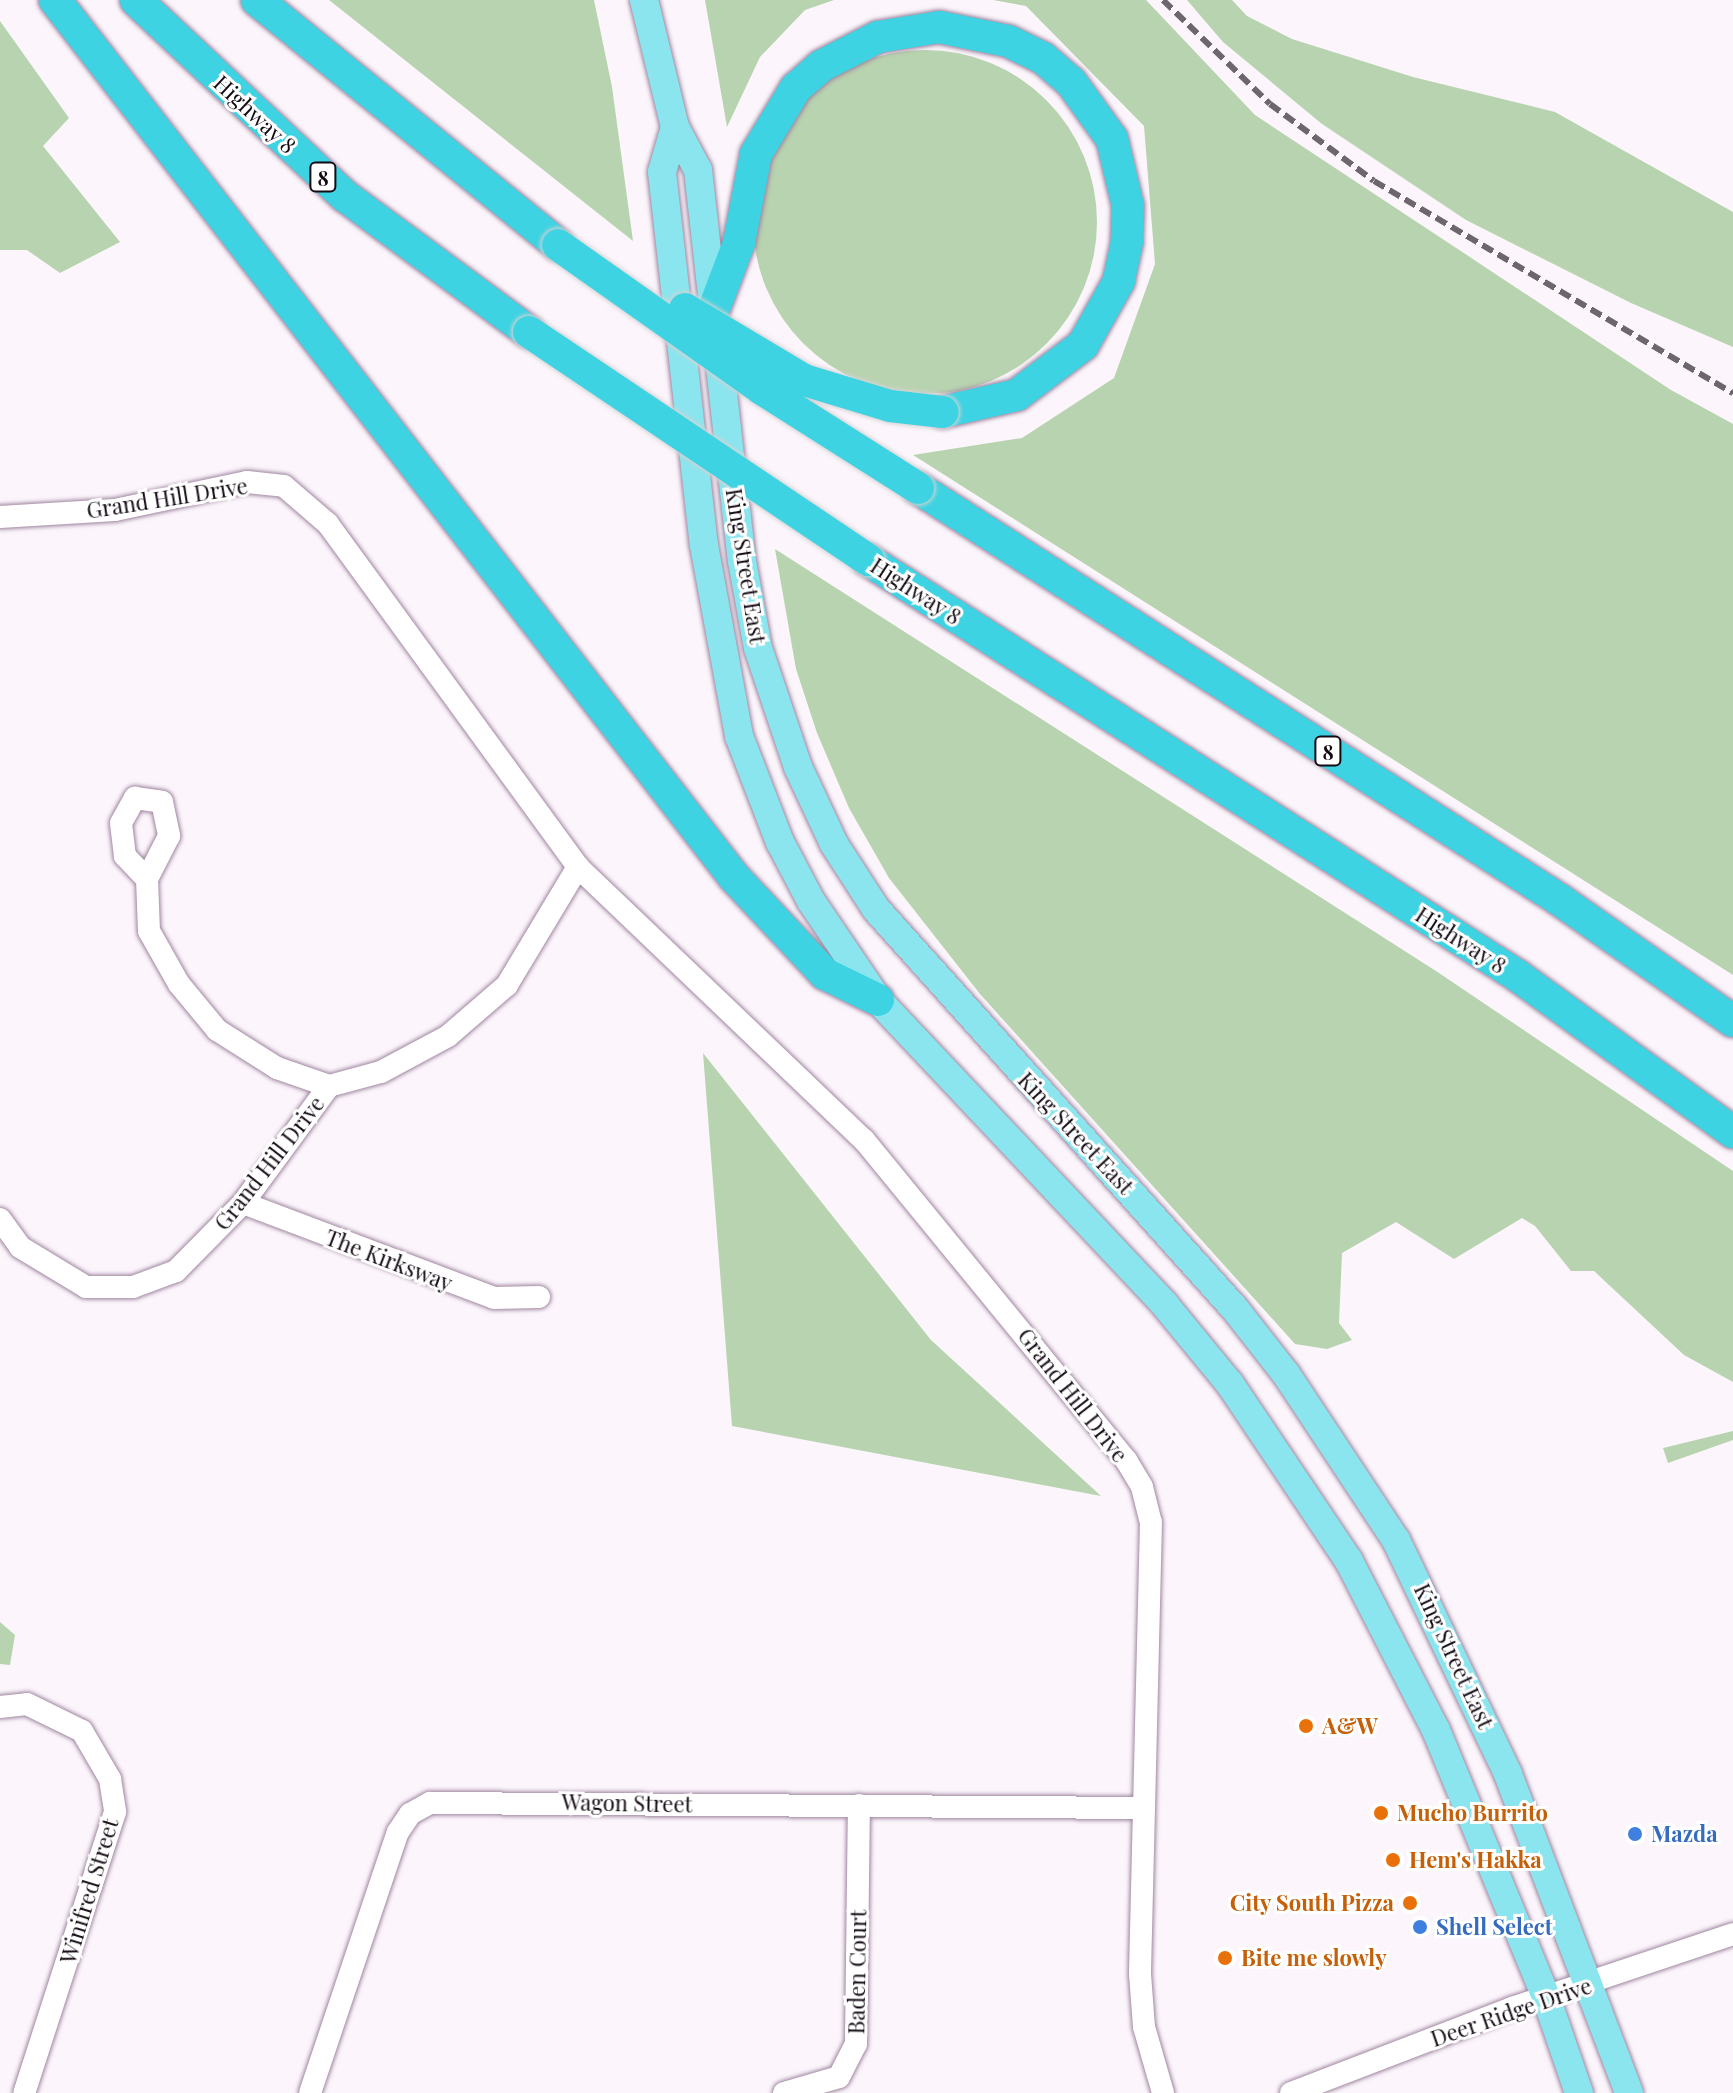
<!DOCTYPE html>
<style>
body{margin:0}
#map{position:relative;width:1733px;height:2093px;overflow:hidden;background:#fcf6fc;font-family:"Playfair Display",serif}
div>[style]{position:absolute}
.green>*{inset:0;background:#b8d3af}
.round{border-radius:50%}
.roads{filter:drop-shadow(0 0 2px #a086a0) drop-shadow(0 0 2px #a086a0)}
.minor>*{height:22px;margin:-11px;padding:0 11px;transform-origin:11px;border-radius:11px;background:#fff}
.major>*{height:28px;margin:-14px;padding:0 14px;transform-origin:14px;border-radius:14px;background:#8be5ee}
.highway>*{height:32px;margin:-16px;padding:0 16px;transform-origin:16px;border-radius:16px;background:#3ed3e2}
.rail>*{height:6px;margin-top:-3px;transform-origin:0;background:repeating-linear-gradient(90deg,#6e666e 0 12px,transparent 0 18px)}
.bridges{filter:drop-shadow(0 0 2px #d5d3d5) drop-shadow(0 0 2px #d5d3d5)}
.highway-bridge>*{height:32px;margin:-16px;padding:0 16px;transform-origin:16px;border-radius:16px;background:#3ed3e2}
.dots>*{width:22px;height:22px;translate:-50% -50%;box-sizing:border-box;border:4px solid #fff;border-radius:50%}
span{translate:-50% -50%;white-space:nowrap;text-align:center;line-height:1.15;-webkit-text-stroke:6px #fff;paint-order:stroke}
.shield-label span{padding:2px 6px;background:#fff;border:2px solid;border-radius:6px;-webkit-text-stroke-width:0}
.shield-label{font-size:20px;color:#130a13;font-weight:700}
.street-label{font-size:22px;color:#130a13}
.food-label{font-size:22px;color:#c56008;font-weight:700}
.left{translate:0 -50%;text-align:left}
.right{translate:-100% -50%;text-align:right}
.shop-label{font-size:22px;color:#366cbe;font-weight:700}
</style>
<div id="map">
<div class="green">
<i style="clip-path:polygon(329px 0,594px 0,612px 87px,633px 241px)"></i>
<i style="clip-path:polygon(705px 0,834px 0,805px 10px,760px 57px,727px 127px)"></i>
<i style="clip-path:polygon(993px 0,1146px 0,1255px 115px,1671px 390px,1733px 424px,1733px 975px,913px 455px,1022px 438px,1114px 378px,1155px 264px,1144px 126px,1026px 6px)"></i>
<i style="clip-path:polygon(1187px 0,1232px 0,1247px 16px,1292px 39px,1413px 77px,1555px 112px,1733px 212px,1733px 347px,1631px 303px,1466px 220px,1322px 124px,1223px 42px)"></i>
<i style="clip-path:polygon(0 21px,69px 118px,43px 146px,120px 242px,60px 273px,27px 250px,0 250px)"></i>
<i class="round" style="left:753px;top:50px;width:344px;height:344px"></i>
<i style="clip-path:polygon(775px 549px,1436px 971px,1733px 1171px,1733px 1382px,1684px 1355px,1594px 1271px,1571px 1271px,1535px 1226px,1522px 1218px,1454px 1259px,1396px 1222px,1342px 1253px,1339px 1323px,1352px 1340px,1327px 1349px,1295px 1344px,980px 994px,889px 878px,849px 808px,817px 733px,796px 669px)"></i>
<i style="clip-path:polygon(703px 1053px,931px 1340px,1101px 1496px,732px 1426px)"></i>
<i style="clip-path:polygon(1733px 1431px,1733px 1440px,1668px 1463px,1663px 1448px)"></i>
<i style="clip-path:polygon(0 1622px,15px 1635px,10px 1665px,0 1664px)"></i>
</div>
<div class="roads">
<div class="minor">
<i style="left:0;top:517px;width:115px;rotate:-3.5deg"></i>
<i style="left:115px;top:510px;width:135px;rotate:-12deg"></i>
<i style="left:247px;top:482px;width:37px;rotate:6deg"></i>
<i style="left:284px;top:486px;width:58px;rotate:40.8deg"></i>
<i style="left:328px;top:524px;width:424px;rotate:53.9deg"></i>
<i style="left:578px;top:867px;width:395px;rotate:43.7deg"></i>
<i style="left:864px;top:1140px;width:414px;rotate:50.7deg"></i>
<i style="left:1126px;top:1460px;width:31px;rotate:59deg"></i>
<i style="left:1142px;top:1487px;width:36px;rotate:76deg"></i>
<i style="left:1151px;top:1522px;width:452px;rotate:91.4deg"></i>
<i style="left:1140px;top:1974px;width:53px;rotate:85.7deg"></i>
<i style="left:1144px;top:2027px;width:69px;rotate:73.9deg"></i>
<i style="left:147px;top:879px;width:32px;rotate:-134deg"></i>
<i style="left:125px;top:856px;width:33px;rotate:-97deg"></i>
<i style="left:121px;top:823px;width:29px;rotate:-61deg"></i>
<i style="left:135px;top:798px;width:27px;rotate:8deg"></i>
<i style="left:162px;top:802px;width:35px;rotate:78deg"></i>
<i style="left:169px;top:836px;width:48px;rotate:117.1deg"></i>
<i style="left:147px;top:879px;width:52px;rotate:87.8deg"></i>
<i style="left:149px;top:931px;width:61px;rotate:60.5deg"></i>
<i style="left:179px;top:984px;width:60px;rotate:50.4deg"></i>
<i style="left:217px;top:1030px;width:71px;rotate:32.3deg"></i>
<i style="left:277px;top:1068px;width:55px;rotate:19.1deg"></i>
<i style="left:243px;top:1203px;width:268px;rotate:20.7deg"></i>
<i style="left:494px;top:1298px;width:45px;rotate:-1.3deg"></i>
<i style="left:0;top:1219px;width:34px;rotate:54deg"></i>
<i style="left:20px;top:1247px;width:77px;rotate:31.2deg"></i>
<i style="left:86px;top:1287px;width:47px"></i>
<i style="left:133px;top:1287px;width:46px;rotate:-20.4deg"></i>
<i style="left:176px;top:1271px;width:95px;rotate:-45.4deg"></i>
<i style="left:243px;top:1203px;width:145px;rotate:-53.7deg"></i>
<i style="left:329px;top:1086px;width:54px;rotate:-15.1deg"></i>
<i style="left:381px;top:1072px;width:76px;rotate:-28.2deg"></i>
<i style="left:448px;top:1036px;width:78px;rotate:-40.8deg"></i>
<i style="left:507px;top:985px;width:138px;rotate:-59deg"></i>
<i style="left:0;top:1707px;width:27px;rotate:-6deg"></i>
<i style="left:27px;top:1704px;width:61px;rotate:26.1deg"></i>
<i style="left:82px;top:1731px;width:56px;rotate:59.7deg"></i>
<i style="left:110px;top:1779px;width:33px;rotate:81deg"></i>
<i style="left:115px;top:1812px;width:295px;rotate:107.9deg"></i>
<i style="left:310px;top:2093px;width:275px;rotate:-71.4deg"></i>
<i style="left:398px;top:1832px;width:22px;rotate:-56deg"></i>
<i style="left:410px;top:1814px;width:23px;rotate:-29deg"></i>
<i style="left:430px;top:1803px;width:714px;rotate:0.4deg"></i>
<i style="left:784px;top:2093px;width:57px;rotate:-16.2deg"></i>
<i style="left:839px;top:2077px;width:37px;rotate:-63deg"></i>
<i style="left:856px;top:2044px;width:239px;rotate:-89.3deg"></i>
<i style="left:1291px;top:2093px;width:237px;rotate:-21deg"></i>
<i style="left:1512px;top:2008px;width:233px;rotate:-18.5deg"></i>
</div>
<div class="major">
<i style="left:644px;top:0;width:131px;rotate:76.3deg"></i>
<i style="left:675px;top:127px;width:49px;rotate:61.9deg"></i>
<i style="left:698px;top:170px;width:393px;rotate:83.6deg"></i>
<i style="left:742px;top:561px;width:88px;rotate:79.6deg"></i>
<i style="left:758px;top:648px;width:126px;rotate:71.4deg"></i>
<i style="left:798px;top:767px;width:85px;rotate:64.9deg"></i>
<i style="left:834px;top:844px;width:77px;rotate:57.1deg"></i>
<i style="left:876px;top:909px;width:537px;rotate:48.09deg"></i>
<i style="left:1235px;top:1309px;width:83px;rotate:51.9deg"></i>
<i style="left:1286px;top:1374px;width:199px;rotate:56.5deg"></i>
<i style="left:1396px;top:1540px;width:259px;rotate:64.4deg"></i>
<i style="left:1508px;top:1774px;width:341px;rotate:69.2deg"></i>
<i style="left:675px;top:127px;width:47px;rotate:106.1deg"></i>
<i style="left:662px;top:172px;width:375px;rotate:83.6deg"></i>
<i style="left:704px;top:545px;width:194px;rotate:79.6deg"></i>
<i style="left:739px;top:736px;width:114px;rotate:68.9deg"></i>
<i style="left:780px;top:842px;width:67px;rotate:62.3deg"></i>
<i style="left:811px;top:901px;width:120px;rotate:55.9deg"></i>
<i style="left:878px;top:1000px;width:419px;rotate:46.7deg"></i>
<i style="left:1165px;top:1305px;width:102px;rotate:50.6deg"></i>
<i style="left:1230px;top:1384px;width:213px;rotate:56.1deg"></i>
<i style="left:1349px;top:1561px;width:190px;rotate:62.8deg"></i>
<i style="left:1436px;top:1730px;width:289px;rotate:67.6deg"></i>
<i style="left:1546px;top:1997px;width:102px;rotate:71deg"></i>
</div>
<div class="highway">
<i style="left:55px;top:0;width:1109px;rotate:52.25deg"></i>
<i style="left:734px;top:877px;width:133px;rotate:46.8deg"></i>
<i style="left:825px;top:974px;width:59px;rotate:26.1deg"></i>
<i style="left:136px;top:0;width:287px;rotate:43.2deg"></i>
<i style="left:345px;top:196px;width:229px;rotate:36.5deg"></i>
<i style="left:257px;top:0;width:388px;rotate:39.1deg"></i>
<i style="left:714px;top:309px;width:71px;rotate:-69.3deg"></i>
<i style="left:739px;top:243px;width:91px;rotate:-79.2deg"></i>
<i style="left:756px;top:154px;width:77px;rotate:-58.8deg"></i>
<i style="left:796px;top:88px;width:33px;rotate:-41deg"></i>
<i style="left:821px;top:66px;width:64px;rotate:-27deg"></i>
<i style="left:878px;top:37px;width:62px;rotate:-9.3deg"></i>
<i style="left:939px;top:27px;width:70px;rotate:11.5deg"></i>
<i style="left:1008px;top:41px;width:39px;rotate:26deg"></i>
<i style="left:1043px;top:58px;width:37px;rotate:41deg"></i>
<i style="left:1071px;top:82px;width:70px;rotate:54.3deg"></i>
<i style="left:1112px;top:139px;width:69px;rotate:76.6deg"></i>
<i style="left:1128px;top:206px;width:36px;rotate:92deg"></i>
<i style="left:1127px;top:242px;width:40px;rotate:102deg"></i>
<i style="left:1119px;top:281px;width:73px;rotate:119.4deg"></i>
<i style="left:1083px;top:345px;width:83px;rotate:142.9deg"></i>
<i style="left:1017px;top:395px;width:76px;rotate:167.1deg"></i>
<i style="left:918px;top:488px;width:763px;rotate:32.69deg"></i>
<i style="left:1560px;top:900px;width:211px;rotate:35deg"></i>
<i style="left:868px;top:560px;width:772px;rotate:32.62deg"></i>
<i style="left:1518px;top:976px;width:266px;rotate:36deg"></i>
</div>
</div>
<div class="rail">
<i style="left:1163px;top:0;width:149px;rotate:44.2deg"></i>
<i style="left:1270px;top:104px;width:129px;rotate:36.5deg"></i>
<i style="left:1374px;top:181px;width:417px;rotate:30.6deg"></i>
</div>
<div class="bridges">
<div class="highway-bridge">
<i style="left:558px;top:245px;width:250px;rotate:35.2deg"></i>
<i style="left:762px;top:389px;width:185px;rotate:32.4deg"></i>
<i style="left:685px;top:309px;width:139px;rotate:30.8deg"></i>
<i style="left:804px;top:380px;width:90px;rotate:16.8deg"></i>
<i style="left:890px;top:406px;width:53px;rotate:6.5deg"></i>
<i style="left:529px;top:332px;width:409px;rotate:33.9deg"></i>
</div>
</div>
<div class="dots">
<i style="left:1306px;top:1726px;background:#e8710a"></i>
<i style="left:1381px;top:1813px;background:#e8710a"></i>
<i style="left:1635px;top:1834px;background:#3f7fe0"></i>
<i style="left:1393px;top:1860px;background:#e8710a"></i>
<i style="left:1410px;top:1903px;background:#e8710a"></i>
<i style="left:1420px;top:1927px;background:#3f7fe0"></i>
<i style="left:1225px;top:1958px;background:#e8710a"></i>
</div>
<div class="shield-label">
<span style="left:323px;top:177px">8</span>
<span style="left:1328px;top:751px">8</span>
</div>
<div class="street-label">
<span style="left:255px;top:114px;rotate:43deg">Highway 8</span>
<span style="left:167px;top:498px;rotate:-9deg">Grand Hill Drive</span>
<span style="left:746px;top:566px;rotate:81deg">King Street East</span>
<span style="left:916px;top:591px;rotate:33deg">Highway 8</span>
<span style="left:1461px;top:940px;rotate:33deg">Highway 8</span>
<span style="left:1076px;top:1133px;rotate:47deg">King Street East</span>
<span style="left:269px;top:1163px;rotate:-52deg">Grand Hill Drive</span>
<span style="left:389px;top:1260px;rotate:21deg">The Kirksway</span>
<span style="left:1073px;top:1395px;rotate:52deg">Grand Hill Drive</span>
<span style="left:1454px;top:1656px;rotate:65deg">King Street East</span>
<span style="left:627px;top:1803px;rotate:1deg">Wagon Street</span>
<span style="left:89px;top:1891px;rotate:-73deg">Winifred Street</span>
<span style="left:857px;top:1972px;rotate:-89deg">Baden Court</span>
<span style="left:1511px;top:2012px;rotate:-19deg">Deer Ridge Drive</span>
</div>
<div class="food-label">
<span class="left" style="left:1322px;top:1726px">A&amp;W</span>
<span class="left" style="left:1397px;top:1813px">Mucho Burrito</span>
<span class="left" style="left:1409px;top:1860px">Hem's Hakka</span>
<span class="right" style="left:1394px;top:1903px">City South Pizza</span>
<span class="left" style="left:1241px;top:1958px">Bite me slowly</span>
</div>
<div class="shop-label">
<span class="left" style="left:1651px;top:1834px">Mazda</span>
<span class="left" style="left:1436px;top:1927px">Shell Select</span>
</div>
</div>
